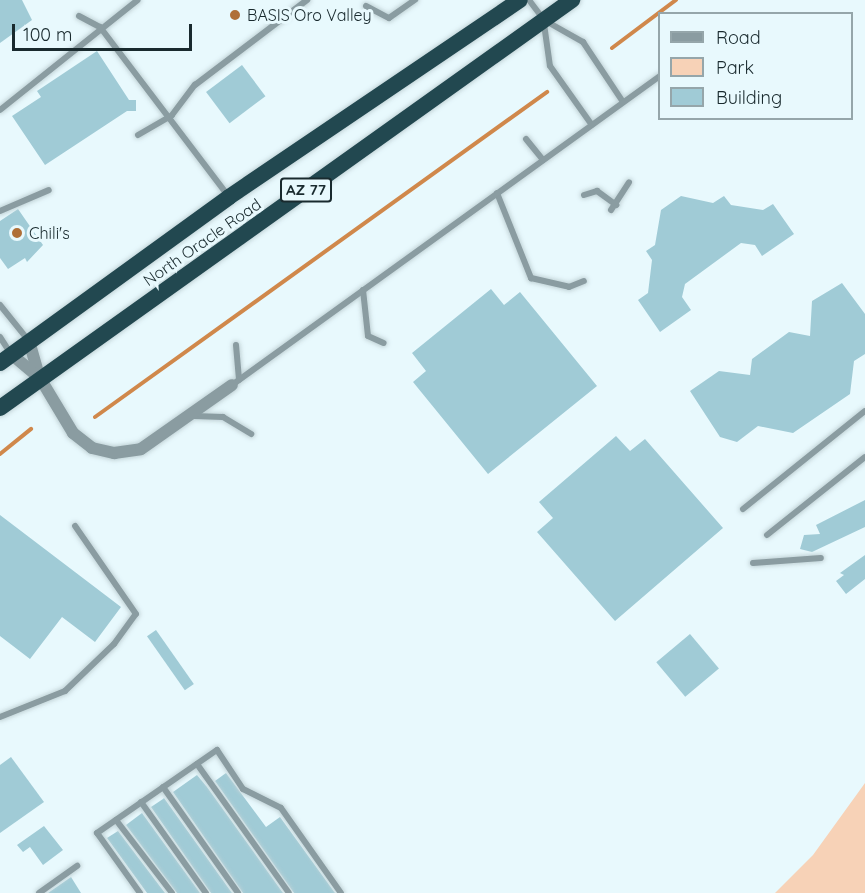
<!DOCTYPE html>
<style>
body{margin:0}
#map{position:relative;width:865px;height:893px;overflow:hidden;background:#e8f9fd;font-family:Quicksand,sans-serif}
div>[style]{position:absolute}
.green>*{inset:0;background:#f7d2b7}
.stream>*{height:4px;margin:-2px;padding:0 2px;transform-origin:2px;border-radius:2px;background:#d0884b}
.building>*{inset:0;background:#a0cbd6;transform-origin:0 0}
.roads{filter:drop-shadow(0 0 2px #c3d4d8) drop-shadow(0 0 2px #c3d4d8)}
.service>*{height:6px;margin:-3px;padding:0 3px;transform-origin:3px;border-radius:3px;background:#8a9ca1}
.minor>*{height:12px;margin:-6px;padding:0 6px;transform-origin:6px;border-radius:6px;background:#8a9ca1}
.trunk>*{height:16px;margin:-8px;padding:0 8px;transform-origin:8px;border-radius:8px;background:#224850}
.dots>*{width:16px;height:16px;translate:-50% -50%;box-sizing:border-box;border:3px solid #e8f9fd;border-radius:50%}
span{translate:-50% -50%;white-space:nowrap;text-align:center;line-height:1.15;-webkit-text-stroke:6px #e8f9fd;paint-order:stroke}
.shield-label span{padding:2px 4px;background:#e8f9fd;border:2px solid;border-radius:4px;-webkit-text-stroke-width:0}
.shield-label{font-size:15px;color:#192a2e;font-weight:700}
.poi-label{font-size:16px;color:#192a2e}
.left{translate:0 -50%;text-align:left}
.street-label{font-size:16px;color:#192a2e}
.legend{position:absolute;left:658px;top:12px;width:195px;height:108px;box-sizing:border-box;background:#e8f9fd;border:2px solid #95a6aa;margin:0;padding:8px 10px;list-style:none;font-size:18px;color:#192a2e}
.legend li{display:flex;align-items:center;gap:12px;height:30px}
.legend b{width:30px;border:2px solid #95a6aa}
.scale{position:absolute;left:12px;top:24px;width:180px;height:27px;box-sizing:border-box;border:3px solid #192a2e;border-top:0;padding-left:8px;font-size:18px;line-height:21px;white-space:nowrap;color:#192a2e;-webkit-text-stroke:4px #e8f9fd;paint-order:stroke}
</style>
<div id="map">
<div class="green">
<i style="clip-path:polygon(865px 783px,865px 893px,775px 893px,813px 855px)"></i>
</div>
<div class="stream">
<i style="left:612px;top:48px;width:80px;rotate:-36.9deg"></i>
<i style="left:95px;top:417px;width:557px;rotate:-35.72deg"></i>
<i style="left:0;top:454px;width:40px;rotate:-39deg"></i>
</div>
<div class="building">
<i style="clip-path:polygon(0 0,22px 0,32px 20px,0 43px)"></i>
<i style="clip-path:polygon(97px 51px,129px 100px,136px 100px,136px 111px,127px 111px,45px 165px,12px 116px,41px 97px,37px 91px)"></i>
<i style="left:242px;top:65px;width:39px;height:45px;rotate:53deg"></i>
<i style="clip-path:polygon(681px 196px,713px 203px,724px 196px,731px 205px,763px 210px,773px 204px,794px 234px,762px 256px,755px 245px,741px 243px,685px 284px,682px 297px,691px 310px,660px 332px,638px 300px,648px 293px,652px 260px,646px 251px,655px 245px,661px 210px)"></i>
<i style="clip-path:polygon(18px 209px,43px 245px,27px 262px,25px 258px,8px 269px,0 258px,0 221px)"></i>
<i style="clip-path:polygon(842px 283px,865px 314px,865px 354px,854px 361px,850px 394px,793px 433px,758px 426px,737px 442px,720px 437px,690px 391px,719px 371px,750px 375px,752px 359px,789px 332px,810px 336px,812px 301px)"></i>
<i style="clip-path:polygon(491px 289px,504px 305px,520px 292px,597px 386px,488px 474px,413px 382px,426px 371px,412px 353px)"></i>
<i style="clip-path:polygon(616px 436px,630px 451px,645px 439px,723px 528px,615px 621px,537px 532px,553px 518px,539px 502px)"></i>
<i style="clip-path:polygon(865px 500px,865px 527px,812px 552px,800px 549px,804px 535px,820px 534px,816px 525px)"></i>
<i style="clip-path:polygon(0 515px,121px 607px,95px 642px,62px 617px,30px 659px,0 636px)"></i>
<i style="clip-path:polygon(865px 555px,865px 579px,846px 594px,836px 581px,844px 575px,840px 573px)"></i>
<i style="left:156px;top:630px;width:66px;height:11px;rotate:55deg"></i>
<i style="left:690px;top:634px;width:45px;height:44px;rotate:50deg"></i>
<i style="clip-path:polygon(11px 757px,44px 802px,0 833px,0 765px)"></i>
<i style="clip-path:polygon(226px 773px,266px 827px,280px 817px,335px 893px,294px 893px,215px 781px)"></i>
<i style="clip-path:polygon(197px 775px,207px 787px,283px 893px,243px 893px,173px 792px)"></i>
<i style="clip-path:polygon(163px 799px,164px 798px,232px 893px,211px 893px,151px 807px)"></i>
<i style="clip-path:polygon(142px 813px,200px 893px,177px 893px,126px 825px)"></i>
<i style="clip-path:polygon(44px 826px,63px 850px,43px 865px,30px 847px,23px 852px,17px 845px)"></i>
<i style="clip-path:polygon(118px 831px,165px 893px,147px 893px,107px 838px)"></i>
<i style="clip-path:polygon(71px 877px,81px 893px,48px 893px)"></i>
</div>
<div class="roads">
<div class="service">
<i style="left:529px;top:0;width:25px;rotate:53deg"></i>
<i style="left:544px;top:20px;width:45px;rotate:29.4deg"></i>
<i style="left:583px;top:42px;width:72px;rotate:56.3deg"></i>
<i style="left:366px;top:6px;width:26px;rotate:28deg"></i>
<i style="left:389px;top:18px;width:32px;rotate:-35deg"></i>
<i style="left:79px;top:16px;width:24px;rotate:28deg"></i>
<i style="left:100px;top:27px;width:213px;rotate:52.8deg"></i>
<i style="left:544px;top:24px;width:42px;rotate:81.9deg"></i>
<i style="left:550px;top:66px;width:72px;rotate:54.6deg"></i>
<i style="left:0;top:110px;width:176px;rotate:-38.6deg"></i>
<i style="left:138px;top:135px;width:39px;rotate:-30deg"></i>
<i style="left:172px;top:115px;width:38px;rotate:-53deg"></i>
<i style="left:195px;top:85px;width:141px;rotate:-37.2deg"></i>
<i style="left:526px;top:139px;width:27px;rotate:51deg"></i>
<i style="left:497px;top:193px;width:92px;rotate:68.2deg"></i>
<i style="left:531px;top:278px;width:39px;rotate:13deg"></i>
<i style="left:569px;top:287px;width:16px;rotate:-22deg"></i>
<i style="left:584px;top:195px;width:14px;rotate:-17deg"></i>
<i style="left:597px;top:191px;width:24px;rotate:36deg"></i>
<i style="left:611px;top:210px;width:33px;rotate:-57deg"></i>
<i style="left:0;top:211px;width:53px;rotate:-23.2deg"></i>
<i style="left:363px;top:290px;width:46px;rotate:83.8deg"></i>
<i style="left:368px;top:336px;width:17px;rotate:24deg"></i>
<i style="left:0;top:305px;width:46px;rotate:51.1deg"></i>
<i style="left:0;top:337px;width:20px;rotate:57deg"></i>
<i style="left:236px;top:345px;width:35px;rotate:85deg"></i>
<i style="left:232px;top:385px;width:528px;rotate:-35.83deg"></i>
<i style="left:194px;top:416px;width:29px;rotate:2deg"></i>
<i style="left:223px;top:417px;width:33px;rotate:31deg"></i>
<i style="left:743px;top:509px;width:156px;rotate:-38.8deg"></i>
<i style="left:767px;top:535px;width:125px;rotate:-38.5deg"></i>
<i style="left:753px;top:563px;width:68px;rotate:-4.2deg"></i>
<i style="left:0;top:717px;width:70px;rotate:-21.8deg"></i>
<i style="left:65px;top:691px;width:68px;rotate:-43.8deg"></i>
<i style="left:114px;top:644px;width:37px;rotate:-54deg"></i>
<i style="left:136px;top:614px;width:107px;rotate:-124.7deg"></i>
<i style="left:197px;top:764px;width:158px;rotate:54.5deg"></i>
<i style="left:163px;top:787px;width:130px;rotate:54.7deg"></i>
<i style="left:141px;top:802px;width:112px;rotate:54.5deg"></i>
<i style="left:116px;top:820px;width:92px;rotate:52.5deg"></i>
<i style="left:39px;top:893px;width:47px;rotate:-35.4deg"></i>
<i style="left:140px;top:893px;width:74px;rotate:-125.6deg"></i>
<i style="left:97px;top:833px;width:146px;rotate:-34.7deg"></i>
<i style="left:217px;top:750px;width:47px;rotate:56.3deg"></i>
<i style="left:243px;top:789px;width:42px;rotate:26.6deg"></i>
<i style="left:281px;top:808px;width:104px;rotate:54.8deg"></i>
</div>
<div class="minor">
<i style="left:29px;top:341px;width:37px;rotate:74deg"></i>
<i style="left:11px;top:354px;width:38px;rotate:40deg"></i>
<i style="left:40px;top:378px;width:64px;rotate:59deg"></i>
<i style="left:73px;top:433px;width:24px;rotate:38deg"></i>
<i style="left:92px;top:448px;width:23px;rotate:13deg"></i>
<i style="left:114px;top:453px;width:27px;rotate:-8deg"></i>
<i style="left:141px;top:449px;width:111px;rotate:-35.1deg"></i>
</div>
<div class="trunk">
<i style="left:0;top:363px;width:283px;rotate:-35.9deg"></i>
<i style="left:229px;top:197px;width:351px;rotate:-34.1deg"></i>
<i style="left:0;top:408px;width:703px;rotate:-35.5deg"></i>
</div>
</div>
<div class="dots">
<i style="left:235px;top:15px;background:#af6f37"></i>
<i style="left:17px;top:233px;background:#af6f37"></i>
</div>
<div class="shield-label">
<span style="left:306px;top:190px">AZ 77</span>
</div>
<div class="poi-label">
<span class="left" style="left:247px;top:15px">BASIS Oro Valley</span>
<span class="left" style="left:29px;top:233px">Chili's</span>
</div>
<div class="street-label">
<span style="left:202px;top:242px;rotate:-35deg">North Oracle Road</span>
</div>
<ul class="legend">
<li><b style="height:8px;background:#8a9ca1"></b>Road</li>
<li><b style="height:16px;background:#f7d2b7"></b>Park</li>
<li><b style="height:16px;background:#a0cbd6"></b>Building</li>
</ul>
<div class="scale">100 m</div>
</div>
